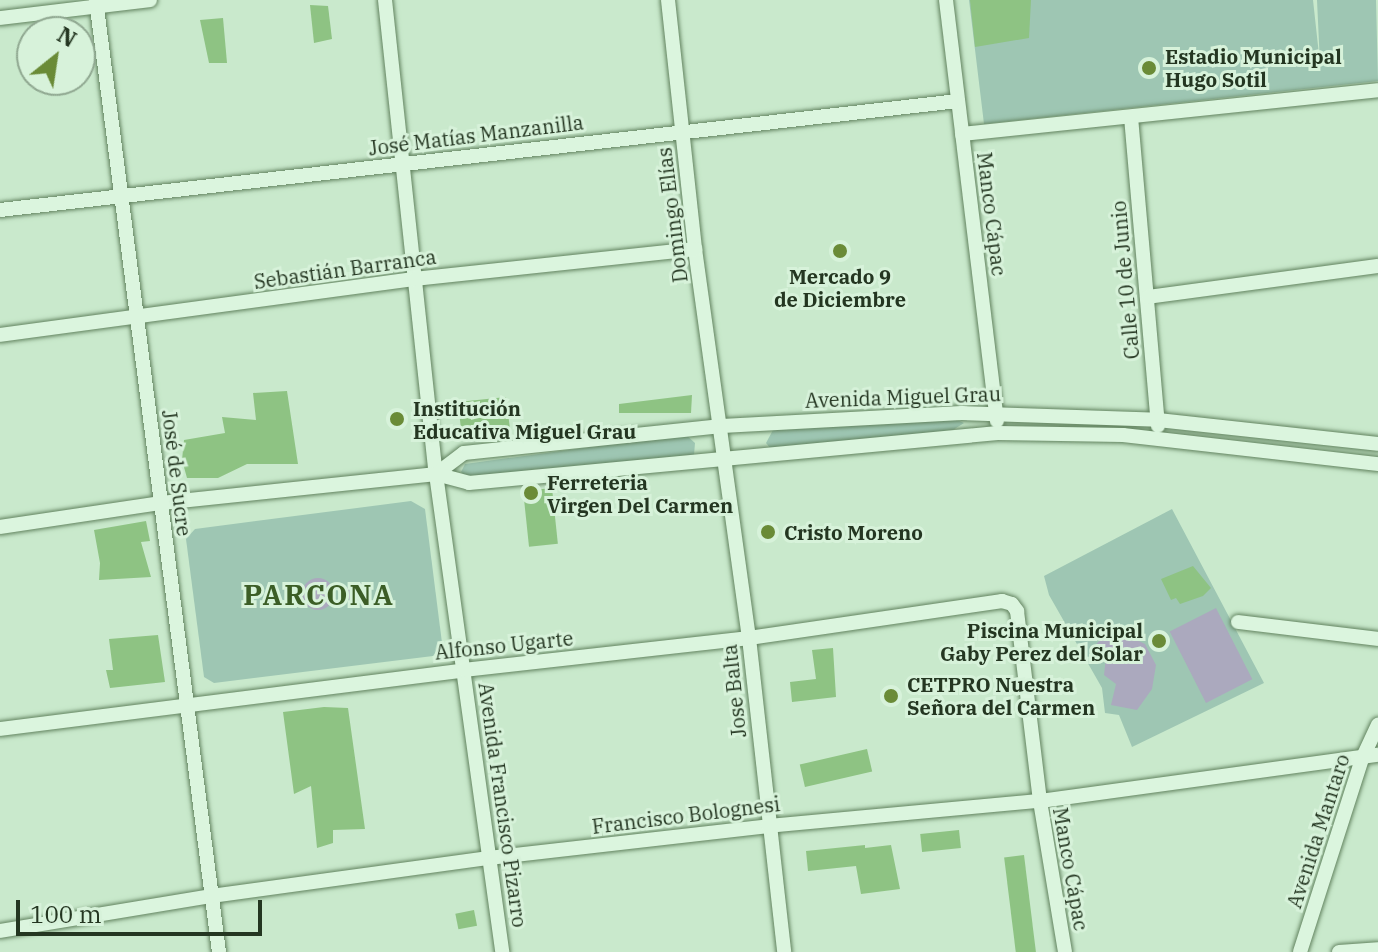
<!DOCTYPE html>
<meta charset="utf-8">
<style>
body{margin:0}
#map{position:relative;width:1378px;height:952px;overflow:hidden;background:#c9e9cc;font-family:"IBM Plex Serif",serif}
div>[style]{position:absolute}
.green>*{inset:0;background:#9ec6b3}
.water>*{inset:0;background:#aba9be;transform-origin:0 0}
.round{border-radius:50%}
.building>*{inset:0;background:#8ec383;transform-origin:0 0}
.roads{filter:drop-shadow(0 0 2px #62835f) drop-shadow(0 0 2px #62835f)}
.street>*{height:14px;margin:-7px;padding:0 7px;transform-origin:7px;border-radius:7px;background:#dbf5de}
.dots>*{width:22px;height:22px;translate:-50% -50%;box-sizing:border-box;border:4px solid #d7f2da;border-radius:50%}
span{translate:-50% -50%;white-space:nowrap;text-align:center;line-height:1.15;-webkit-text-stroke:6px #d7f2da;paint-order:stroke}
.poi-label{font-size:20px;color:#243621;font-weight:700}
.left{translate:0 -50%;text-align:left}
.right{translate:-100% -50%;text-align:right}
.street-label{font-size:20px;color:#243621}
.district-label{font-size:28px;color:#3b5d26;font-weight:700;letter-spacing:2px}
.north{position:absolute;left:16px;top:16px;width:80px;height:80px;box-sizing:border-box;background:#d7f2da;border:2px solid #8fa790;border-radius:50%;rotate:30deg;font-size:22px;font-weight:700;line-height:32px;text-align:center;color:#243621}
.north::after{content:'';display:block;margin:auto;width:28px;height:36px;background:#6a8b37;clip-path:polygon(50% 0,100% 100%,50% 72%,0 100%)}
.scale{position:absolute;left:16px;top:900px;width:246px;height:36px;box-sizing:border-box;border:4px solid #243621;border-top:0;padding-left:10px;font-size:24px;line-height:28px;white-space:nowrap;color:#243621;-webkit-text-stroke:6px #d7f2da;paint-order:stroke}
</style>
<div id="map">
<div class="green">
<i style="clip-path:polygon(969px 0,1313px 0,1320px 64px,1317px 0,1376px 0,1378px 81px,984px 124px)"></i>
<i style="clip-path:polygon(955px 419px,964px 423px,953px 430px,771px 449px,766px 443px,773px 430px)"></i>
<i style="clip-path:polygon(685px 434px,695px 443px,694px 455px,466px 477px,461px 472px,465px 464px)"></i>
<i style="clip-path:polygon(411px 501px,425px 509px,442px 643px,433px 656px,214px 683px,204px 677px,186px 539px,195px 529px)"></i>
<i style="clip-path:polygon(1172px 509px,1264px 683px,1132px 747px,1119px 715px,1105px 713px,1102px 688px,1049px 595px,1044px 576px)"></i>
</div>
<div class="water">
<i class="round" style="left:302px;top:578px;width:32px;height:32px"></i>
<i class="round" style="left:346px;top:582px;width:20px;height:20px"></i>
<i style="left:1216px;top:608px;width:80px;height:52px;rotate:63deg"></i>
<i style="clip-path:polygon(1122px 633px,1145px 644px,1156px 665px,1152px 689px,1137px 710px,1111px 705px,1116px 684px,1104px 675px,1106px 657px,1091px 650px,1101px 639px)"></i>
</div>
<div class="building">
<i style="clip-path:polygon(970px 0,1031px 0,1029px 38px,975px 47px)"></i>
<i style="clip-path:polygon(310px 5px,328px 6px,332px 39px,314px 43px)"></i>
<i style="clip-path:polygon(223px 18px,227px 63px,209px 63px,200px 20px)"></i>
<i style="clip-path:polygon(287px 391px,298px 464px,247px 464px,218px 478px,187px 478px,182px 460px,184px 440px,225px 433px,222px 417px,256px 420px,253px 393px)"></i>
<i style="clip-path:polygon(692px 395px,691px 413px,619px 413px,619px 404px)"></i>
<i style="clip-path:polygon(506px 397px,510px 429px,466px 433px,461px 429px,458px 402px)"></i>
<i style="left:552px;top:488px;width:56px;height:29px;rotate:84deg"></i>
<i style="clip-path:polygon(146px 521px,150px 541px,141px 542px,151px 577px,99px 580px,100px 563px,94px 530px)"></i>
<i style="clip-path:polygon(1193px 566px,1211px 588px,1203px 596px,1180px 604px,1176px 598px,1171px 600px,1161px 579px)"></i>
<i style="clip-path:polygon(158px 635px,165px 682px,110px 688px,106px 670px,113px 670px,109px 639px)"></i>
<i style="clip-path:polygon(833px 648px,836px 697px,792px 702px,790px 682px,816px 679px,812px 650px)"></i>
<i style="clip-path:polygon(324px 707px,348px 708px,365px 829px,333px 830px,333px 843px,317px 848px,311px 786px,294px 794px,283px 712px)"></i>
<i style="left:867px;top:749px;width:23px;height:69px;rotate:77deg"></i>
<i style="left:959px;top:830px;width:18px;height:39px;rotate:84deg"></i>
<i style="clip-path:polygon(865px 845px,865px 848px,891px 845px,900px 889px,861px 894px,856px 866px,808px 871px,806px 851px)"></i>
<i style="left:1024px;top:855px;width:98px;height:20px;rotate:83deg"></i>
<i style="left:474px;top:910px;width:16px;height:19px;rotate:79deg"></i>
</div>
<div class="roads">
<div class="street">
<i style="left:96px;top:0;width:960px;rotate:82.64deg"></i>
<i style="left:385px;top:0;width:477px;rotate:83.9deg"></i>
<i style="left:436px;top:474px;width:483px;rotate:82.1deg"></i>
<i style="left:668px;top:0;width:250px;rotate:83.8deg"></i>
<i style="left:695px;top:249px;width:393px;rotate:82.1deg"></i>
<i style="left:749px;top:638px;width:316px;rotate:83.6deg"></i>
<i style="left:946px;top:0;width:424px;rotate:83.1deg"></i>
<i style="left:0;top:18px;width:151px;rotate:-6.8deg"></i>
<i style="left:1131px;top:117px;width:310px;rotate:85deg"></i>
<i style="left:962px;top:134px;width:418px;rotate:-6deg"></i>
<i style="left:0;top:210px;width:964px;rotate:-6.49deg"></i>
<i style="left:1148px;top:297px;width:232px;rotate:-7.7deg"></i>
<i style="left:0;top:335px;width:418px;rotate:-7.7deg"></i>
<i style="left:414px;top:279px;width:283px;rotate:-6.1deg"></i>
<i style="left:436px;top:474px;width:35px;rotate:-37deg"></i>
<i style="left:464px;top:453px;width:259px;rotate:-6deg"></i>
<i style="left:722px;top:426px;width:240px;rotate:-3.1deg"></i>
<i style="left:962px;top:413px;width:196px;rotate:2deg"></i>
<i style="left:1158px;top:420px;width:221px;rotate:6.2deg"></i>
<i style="left:0;top:527px;width:163px;rotate:-8.5deg"></i>
<i style="left:161px;top:503px;width:277px;rotate:-6deg"></i>
<i style="left:436px;top:474px;width:34px;rotate:15deg"></i>
<i style="left:469px;top:483px;width:531px;rotate:-5.4deg"></i>
<i style="left:998px;top:433px;width:125px;rotate:0.9deg"></i>
<i style="left:1123px;top:435px;width:257px;rotate:6.5deg"></i>
<i style="left:1238px;top:622px;width:141px;rotate:6.9deg"></i>
<i style="left:0;top:729px;width:468px;rotate:-7.2deg"></i>
<i style="left:464px;top:670px;width:287px;rotate:-6.4deg"></i>
<i style="left:749px;top:638px;width:256px;rotate:-8.3deg"></i>
<i style="left:1002px;top:601px;width:10px;rotate:17deg"></i>
<i style="left:1012px;top:604px;width:9px;rotate:54deg"></i>
<i style="left:1017px;top:611px;width:191px;rotate:83.1deg"></i>
<i style="left:1040px;top:801px;width:153px;rotate:80.6deg"></i>
<i style="left:0;top:931px;width:214px;rotate:-9.4deg"></i>
<i style="left:211px;top:896px;width:281px;rotate:-7.8deg"></i>
<i style="left:489px;top:858px;width:281px;rotate:-6.5deg"></i>
<i style="left:768px;top:826px;width:273px;rotate:-5.3deg"></i>
<i style="left:1040px;top:801px;width:341px;rotate:-7.8deg"></i>
<i style="left:1300px;top:952px;width:203px;rotate:-72.2deg"></i>
<i style="left:1362px;top:759px;width:38px;rotate:-65deg"></i>
<i style="left:1339px;top:952px;width:39px;rotate:-4deg"></i>
</div>
</div>
<div class="dots">
<i style="left:1149px;top:68px;background:#6a8b37"></i>
<i style="left:840px;top:251px;background:#6a8b37"></i>
<i style="left:397px;top:419px;background:#6a8b37"></i>
<i style="left:531px;top:493px;background:#6a8b37"></i>
<i style="left:768px;top:532px;background:#6a8b37"></i>
<i style="left:1159px;top:641px;background:#6a8b37"></i>
<i style="left:891px;top:696px;background:#6a8b37"></i>
</div>
<div class="poi-label">
<span class="left" style="left:1165px;top:68px">Estadio Municipal<br>Hugo Sotil</span>
<span style="left:840px;top:288px">Mercado 9<br>de Diciembre</span>
<span class="left" style="left:413px;top:420px">Institución<br>Educativa Miguel Grau</span>
<span class="left" style="left:547px;top:494px">Ferreteria<br>Virgen Del Carmen</span>
<span class="left" style="left:784px;top:532px">Cristo Moreno</span>
<span class="right" style="left:1143px;top:642px">Piscina Municipal<br>Gaby Perez del Solar</span>
<span class="left" style="left:907px;top:696px">CETPRO Nuestra<br>Señora del Carmen</span>
</div>
<div class="street-label">
<span style="left:476px;top:135px;rotate:-7deg">José Matías Manzanilla</span>
<span style="left:992px;top:214px;rotate:83deg">Manco Cápac</span>
<span style="left:672px;top:215px;rotate:-97deg">Domingo Elías</span>
<span style="left:345px;top:269px;rotate:-8deg">Sebastián Barranca</span>
<span style="left:1125px;top:280px;rotate:-95deg">Calle 10 de Junio</span>
<span style="left:903px;top:397px;rotate:-2deg">Avenida Miguel Grau</span>
<span style="left:177px;top:473px;rotate:83deg">José de Sucre</span>
<span style="left:504px;top:645px;rotate:-6deg">Alfonso Ugarte</span>
<span style="left:734px;top:691px;rotate:-96deg">Jose Balta</span>
<span style="left:503px;top:805px;rotate:82deg">Avenida Francisco Pizarro</span>
<span style="left:686px;top:815px;rotate:-7deg">Francisco Bolognesi</span>
<span style="left:1318px;top:831px;rotate:-72deg">Avenida Mantaro</span>
<span style="left:1071px;top:869px;rotate:80deg">Manco Cápac</span>
</div>
<div class="district-label">
<span style="left:319px;top:595px">PARCONA</span>
</div>
<div class="north">N</div>
<div class="scale">100 m</div>
</div>
